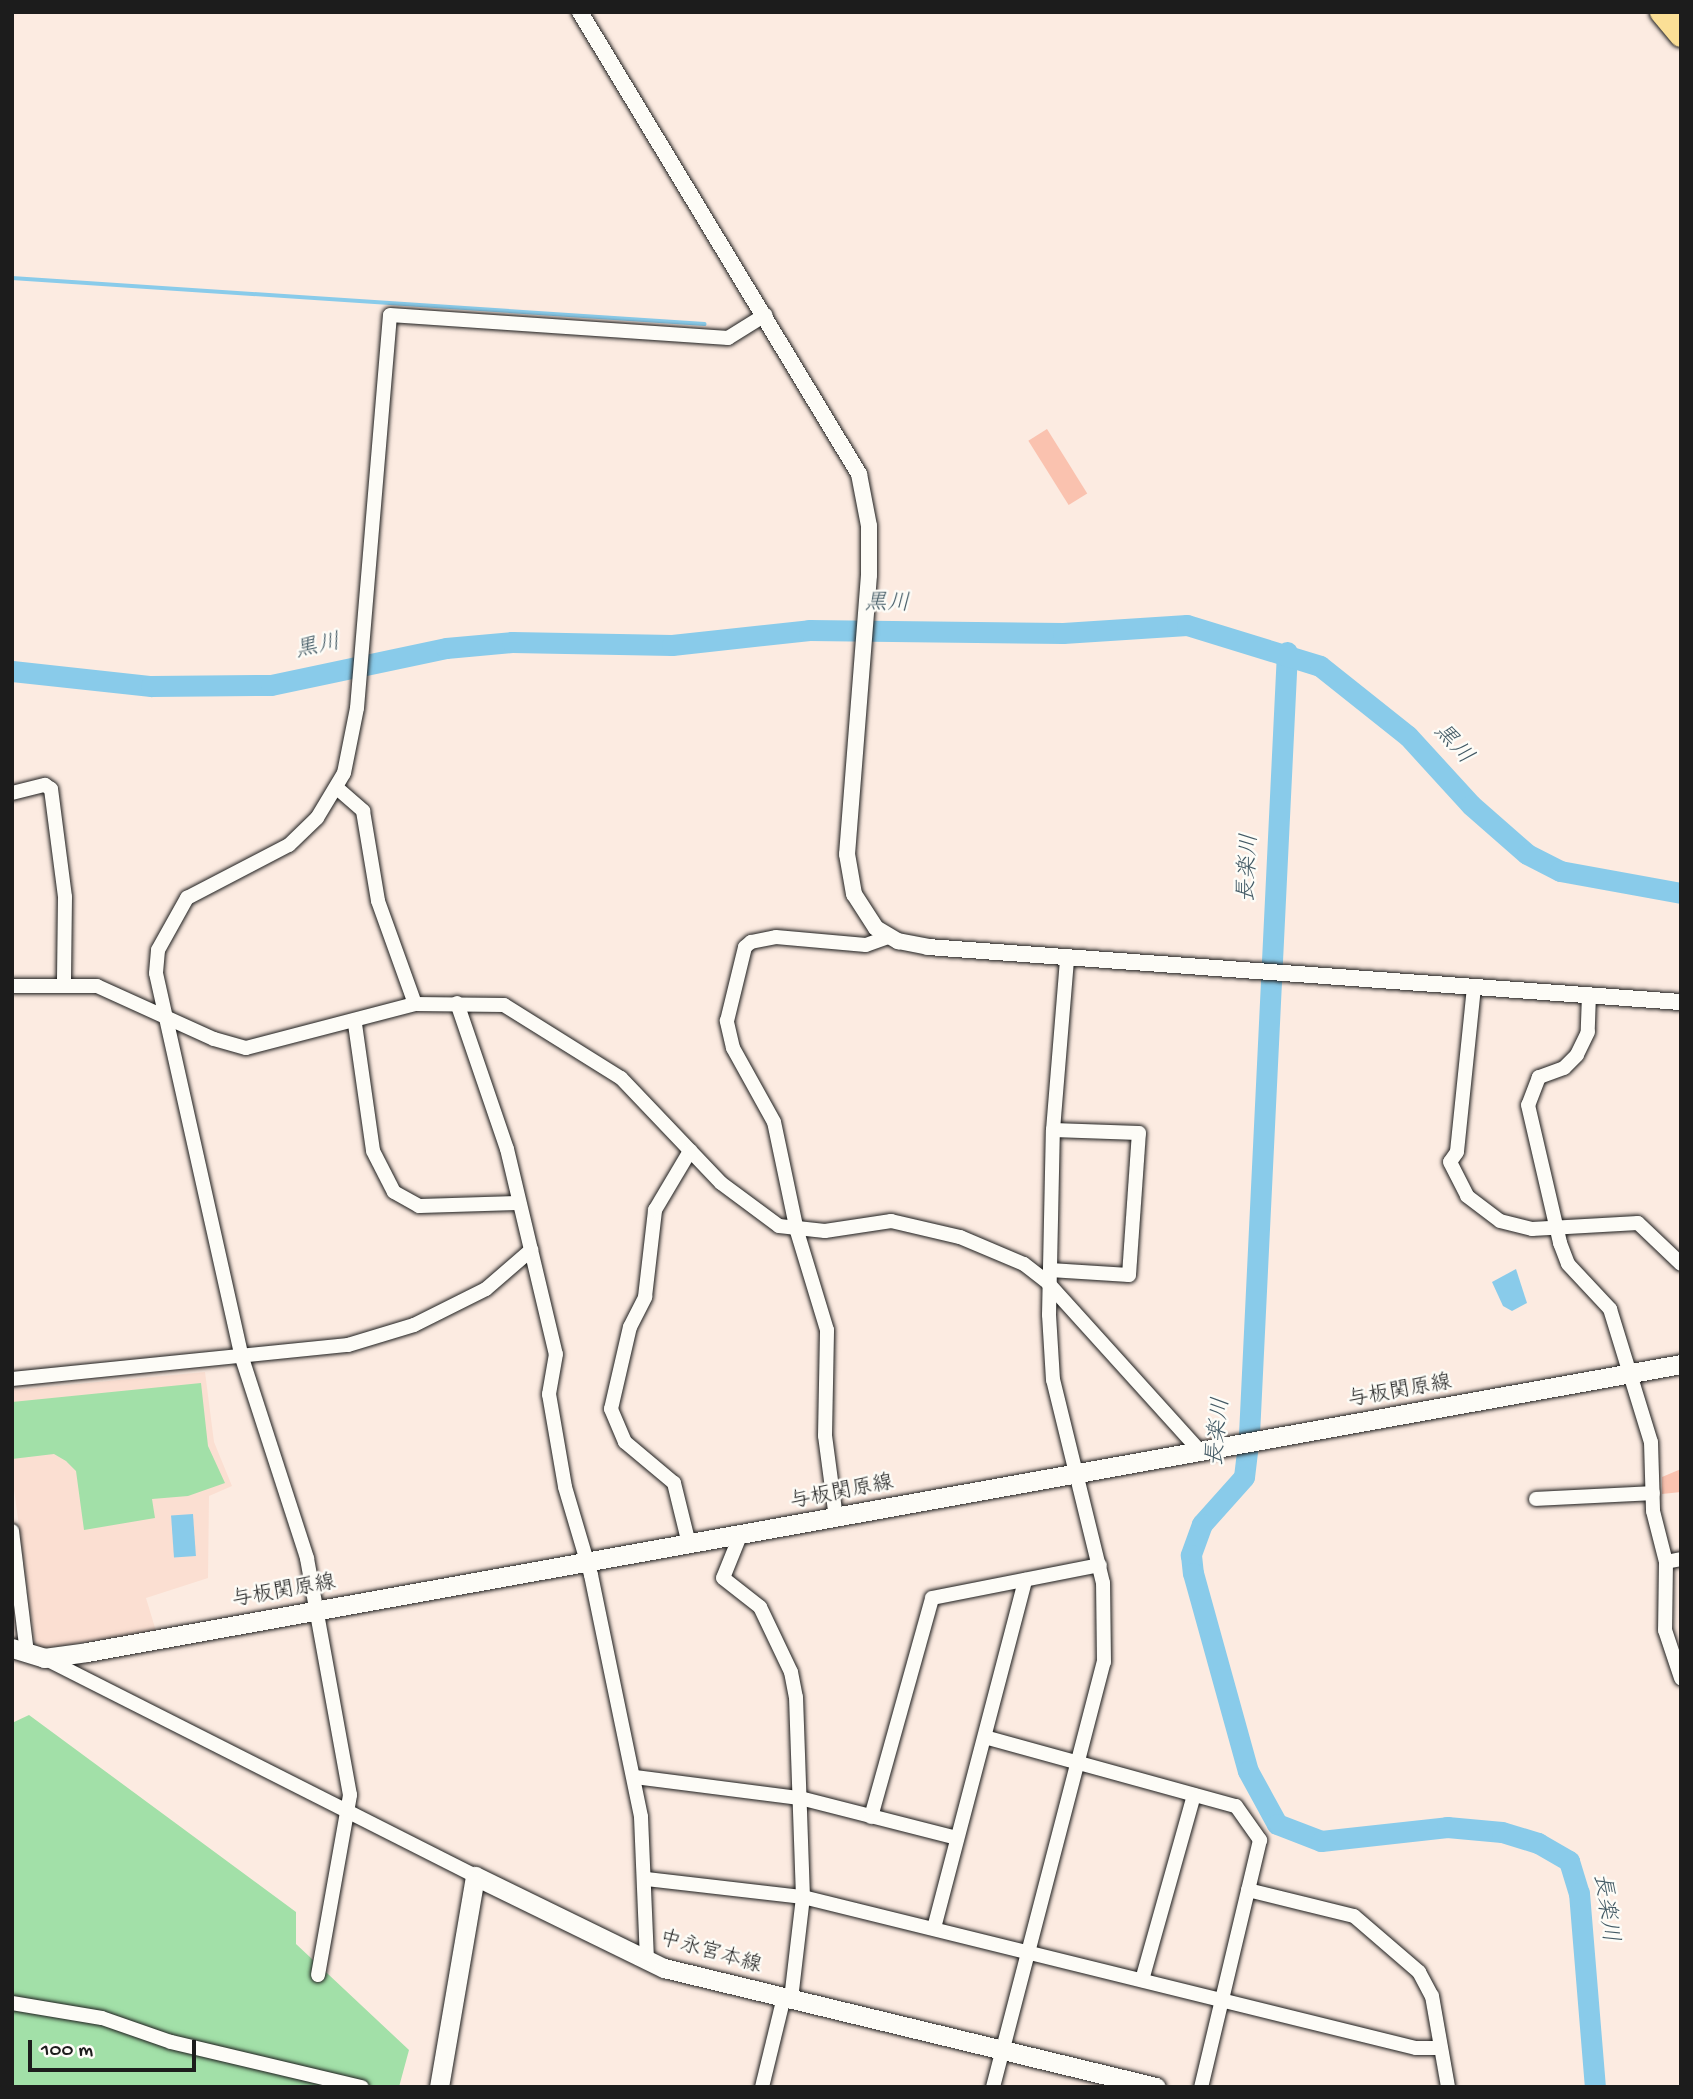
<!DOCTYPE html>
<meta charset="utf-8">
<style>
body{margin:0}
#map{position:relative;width:1693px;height:2099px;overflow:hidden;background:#fcebe1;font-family:"Gochi Hand","Klee One",sans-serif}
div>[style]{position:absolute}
.built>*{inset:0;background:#fbdfd2}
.green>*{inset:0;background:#a2e0a8}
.water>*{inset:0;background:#89cbea;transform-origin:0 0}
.stream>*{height:3.5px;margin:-1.75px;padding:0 1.75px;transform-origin:1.75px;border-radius:1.75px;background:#89cbea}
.river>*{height:21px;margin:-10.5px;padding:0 10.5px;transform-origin:10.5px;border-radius:10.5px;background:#89cbea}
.building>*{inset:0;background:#fac2af;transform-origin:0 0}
.roads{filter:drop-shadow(0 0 2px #1c1c1c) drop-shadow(0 0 2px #1c1c1c)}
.minor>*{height:14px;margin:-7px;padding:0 7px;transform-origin:7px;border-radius:7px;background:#fdfcf7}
.tertiary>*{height:16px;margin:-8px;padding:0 8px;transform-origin:8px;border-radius:8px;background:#fdfcf7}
.secondary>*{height:19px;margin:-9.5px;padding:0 9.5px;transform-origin:9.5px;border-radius:9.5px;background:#fdfcf7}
.motorway>*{height:24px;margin:-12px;padding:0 12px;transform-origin:12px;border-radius:12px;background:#fbdf96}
span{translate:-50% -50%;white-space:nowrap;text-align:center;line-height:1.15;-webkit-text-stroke:5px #fdfcf7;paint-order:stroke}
.street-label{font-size:21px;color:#1c1c1c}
.water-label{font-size:23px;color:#425964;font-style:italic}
.frame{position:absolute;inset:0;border:14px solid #1c1c1c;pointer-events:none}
.scale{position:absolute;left:28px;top:2040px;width:168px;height:32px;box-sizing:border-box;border:4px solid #1c1c1c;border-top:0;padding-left:9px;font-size:21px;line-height:24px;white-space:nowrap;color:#1c1c1c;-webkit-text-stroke:5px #fdfcf7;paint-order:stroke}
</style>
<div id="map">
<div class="built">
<i style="clip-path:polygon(205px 1372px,214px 1442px,232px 1486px,209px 1496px,208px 1578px,146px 1598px,156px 1631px,41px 1649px,35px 1643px,13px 1482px,12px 1390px)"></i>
</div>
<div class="green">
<i style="clip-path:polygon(201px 1383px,208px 1446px,225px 1483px,188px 1496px,152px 1499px,155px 1518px,84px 1530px,76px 1471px,66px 1461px,54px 1454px,12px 1459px,12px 1402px)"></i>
<i style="clip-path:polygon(29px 1715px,296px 1912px,296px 1944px,409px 2050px,399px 2087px,12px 2087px,12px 1723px)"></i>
</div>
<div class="water">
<i style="clip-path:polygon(1516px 1269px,1527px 1303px,1512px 1311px,1503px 1306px,1492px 1282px)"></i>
<i style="left:193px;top:1514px;width:42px;height:22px;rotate:86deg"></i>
</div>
<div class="stream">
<i style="left:12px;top:278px;width:694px;rotate:3.8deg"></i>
</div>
<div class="river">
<i style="left:1287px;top:652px;width:784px;rotate:92.78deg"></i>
<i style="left:1249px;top:1435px;width:42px;rotate:96.8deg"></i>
<i style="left:1244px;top:1477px;width:63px;rotate:131.8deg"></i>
<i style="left:1202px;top:1524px;width:33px;rotate:110deg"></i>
<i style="left:1191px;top:1555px;width:18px;rotate:84deg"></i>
<i style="left:1193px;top:1573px;width:205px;rotate:74.5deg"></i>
<i style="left:1248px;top:1771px;width:60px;rotate:61.3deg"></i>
<i style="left:1277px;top:1824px;width:47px;rotate:21.1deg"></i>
<i style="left:1321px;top:1841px;width:127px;rotate:-6.3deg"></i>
<i style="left:1447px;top:1827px;width:55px;rotate:5.2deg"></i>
<i style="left:1502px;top:1832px;width:38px;rotate:17deg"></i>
<i style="left:1538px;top:1843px;width:36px;rotate:30deg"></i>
<i style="left:1569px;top:1861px;width:34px;rotate:73deg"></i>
<i style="left:1579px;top:1893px;width:195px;rotate:85.3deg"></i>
<i style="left:12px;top:671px;width:140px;rotate:6.2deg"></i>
<i style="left:151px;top:686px;width:120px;rotate:-0.5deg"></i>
<i style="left:271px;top:685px;width:179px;rotate:-11.9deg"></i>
<i style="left:446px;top:648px;width:66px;rotate:-5.2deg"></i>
<i style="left:512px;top:642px;width:160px;rotate:1.1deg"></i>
<i style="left:672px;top:645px;width:138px;rotate:-6.2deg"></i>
<i style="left:809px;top:630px;width:254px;rotate:0.7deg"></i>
<i style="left:1063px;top:633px;width:124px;rotate:-3.7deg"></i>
<i style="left:1187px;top:625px;width:139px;rotate:17.1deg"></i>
<i style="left:1320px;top:666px;width:112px;rotate:38.5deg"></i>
<i style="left:1408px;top:736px;width:93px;rotate:47.6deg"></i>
<i style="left:1471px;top:805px;width:74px;rotate:41.2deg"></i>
<i style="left:1527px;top:854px;width:37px;rotate:27deg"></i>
<i style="left:1560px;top:871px;width:123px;rotate:10.3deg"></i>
</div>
<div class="building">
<i style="left:1047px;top:429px;width:76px;height:22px;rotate:58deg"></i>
<i style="clip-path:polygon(1681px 1469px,1681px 1492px,1662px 1494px,1662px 1477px)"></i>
</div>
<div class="roads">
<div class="minor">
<i style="left:337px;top:788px;width:35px;rotate:41deg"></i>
<i style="left:363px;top:811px;width:91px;rotate:80.5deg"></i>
<i style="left:378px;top:901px;width:109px;rotate:70.2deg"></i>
<i style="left:12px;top:793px;width:34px;rotate:-14deg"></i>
<i style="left:45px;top:785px;width:7px;rotate:34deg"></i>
<i style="left:51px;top:789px;width:109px;rotate:82.6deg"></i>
<i style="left:65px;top:897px;width:88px;rotate:90.7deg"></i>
<i style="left:12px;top:986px;width:85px"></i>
<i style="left:97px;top:986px;width:128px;rotate:24.4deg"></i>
<i style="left:214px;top:1039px;width:33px;rotate:16deg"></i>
<i style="left:246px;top:1048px;width:175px;rotate:-14.6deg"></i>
<i style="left:415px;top:1004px;width:89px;rotate:0.6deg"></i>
<i style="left:504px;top:1005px;width:138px;rotate:32deg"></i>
<i style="left:621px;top:1078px;width:145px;rotate:46.4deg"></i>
<i style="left:721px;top:1183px;width:72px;rotate:36.6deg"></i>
<i style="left:779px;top:1226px;width:46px;rotate:6.2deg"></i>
<i style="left:825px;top:1231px;width:67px;rotate:-8.6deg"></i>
<i style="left:891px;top:1221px;width:71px;rotate:13.1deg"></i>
<i style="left:960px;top:1237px;width:69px;rotate:22.9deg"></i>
<i style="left:1024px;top:1264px;width:31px;rotate:38deg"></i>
<i style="left:1048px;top:1283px;width:227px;rotate:47.9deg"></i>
<i style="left:1474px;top:987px;width:166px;rotate:95.9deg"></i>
<i style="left:1457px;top:1152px;width:12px;rotate:125deg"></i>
<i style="left:1450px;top:1162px;width:38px;rotate:63deg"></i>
<i style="left:1467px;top:1196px;width:41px;rotate:37.1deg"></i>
<i style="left:1500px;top:1221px;width:33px;rotate:14deg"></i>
<i style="left:1532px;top:1229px;width:106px;rotate:-3.2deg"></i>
<i style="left:1638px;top:1223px;width:59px;rotate:43.6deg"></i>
<i style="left:1589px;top:994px;width:38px;rotate:92deg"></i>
<i style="left:1588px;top:1032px;width:25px;rotate:116deg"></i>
<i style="left:1577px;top:1055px;width:18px;rotate:135deg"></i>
<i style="left:1564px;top:1068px;width:27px;rotate:160deg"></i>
<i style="left:1539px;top:1077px;width:30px;rotate:111deg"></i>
<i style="left:1528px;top:1105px;width:142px;rotate:76.9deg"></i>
<i style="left:1560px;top:1243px;width:22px;rotate:69deg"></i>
<i style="left:1568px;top:1264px;width:62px;rotate:47deg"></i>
<i style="left:1610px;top:1309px;width:139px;rotate:72.9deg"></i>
<i style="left:1651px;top:1442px;width:69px;rotate:88.3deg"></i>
<i style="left:1653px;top:1511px;width:53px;rotate:75.7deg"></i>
<i style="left:1666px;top:1562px;width:68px;rotate:90.8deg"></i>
<i style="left:1665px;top:1630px;width:51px;rotate:71.6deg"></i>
<i style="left:457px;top:1003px;width:154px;rotate:71.1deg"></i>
<i style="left:507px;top:1149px;width:211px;rotate:76.6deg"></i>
<i style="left:556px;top:1354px;width:41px;rotate:99.9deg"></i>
<i style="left:549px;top:1394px;width:94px;rotate:80.2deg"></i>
<i style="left:565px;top:1487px;width:92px;rotate:73.5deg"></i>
<i style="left:591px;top:1575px;width:247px;rotate:78.3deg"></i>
<i style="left:641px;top:1817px;width:144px;rotate:87.6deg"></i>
<i style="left:355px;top:1024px;width:128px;rotate:81.9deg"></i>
<i style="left:373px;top:1151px;width:46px;rotate:62.9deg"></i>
<i style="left:394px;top:1192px;width:29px;rotate:29deg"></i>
<i style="left:419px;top:1206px;width:99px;rotate:-1.7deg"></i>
<i style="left:1050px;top:1270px;width:79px;rotate:3.6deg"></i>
<i style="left:1129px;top:1275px;width:142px;rotate:-86deg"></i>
<i style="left:1139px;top:1133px;width:86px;rotate:-178deg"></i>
<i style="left:12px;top:1379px;width:338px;rotate:-5.8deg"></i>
<i style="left:348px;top:1345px;width:69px;rotate:-16.9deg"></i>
<i style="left:414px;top:1325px;width:80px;rotate:-26.6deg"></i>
<i style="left:486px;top:1289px;width:60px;rotate:-40.9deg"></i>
<i style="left:1536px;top:1499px;width:117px;rotate:-2.9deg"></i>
<i style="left:836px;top:1518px;width:83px;rotate:-97.6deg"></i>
<i style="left:825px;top:1436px;width:106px;rotate:-88.9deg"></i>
<i style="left:827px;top:1330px;width:103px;rotate:-106.9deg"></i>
<i style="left:797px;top:1231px;width:111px;rotate:-101.9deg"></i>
<i style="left:774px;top:1122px;width:85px;rotate:-119deg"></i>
<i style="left:733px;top:1048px;width:28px;rotate:-103deg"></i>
<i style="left:727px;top:1021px;width:76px;rotate:-76.3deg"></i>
<i style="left:745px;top:947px;width:8px;rotate:-40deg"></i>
<i style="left:751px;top:942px;width:25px;rotate:-11deg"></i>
<i style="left:776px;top:937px;width:90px;rotate:5.1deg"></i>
<i style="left:866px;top:945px;width:23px;rotate:-20deg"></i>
<i style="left:12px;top:1531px;width:123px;rotate:83deg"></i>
<i style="left:740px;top:1536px;width:45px;rotate:112deg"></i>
<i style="left:723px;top:1578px;width:47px;rotate:38.1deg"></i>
<i style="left:760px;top:1607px;width:72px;rotate:64.5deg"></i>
<i style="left:791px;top:1672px;width:25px;rotate:79deg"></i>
<i style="left:796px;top:1697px;width:200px;rotate:88deg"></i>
<i style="left:803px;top:1897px;width:103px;rotate:96.7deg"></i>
<i style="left:689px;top:1544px;width:63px;rotate:-103.8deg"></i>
<i style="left:674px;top:1483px;width:64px;rotate:-140.1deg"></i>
<i style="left:625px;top:1442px;width:36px;rotate:-113deg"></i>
<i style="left:611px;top:1409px;width:84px;rotate:-77deg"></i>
<i style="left:630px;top:1327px;width:34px;rotate:-63deg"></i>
<i style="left:645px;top:1297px;width:88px;rotate:-83.4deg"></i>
<i style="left:655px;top:1210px;width:69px;rotate:-59.3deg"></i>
<i style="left:1666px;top:1562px;width:15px;rotate:-11deg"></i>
<i style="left:44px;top:1658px;width:483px;rotate:26.8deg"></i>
<i style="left:985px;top:1737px;width:260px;rotate:15.4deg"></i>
<i style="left:1236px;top:1806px;width:42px;rotate:54.8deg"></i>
<i style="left:1260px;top:1840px;width:254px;rotate:103.4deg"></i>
<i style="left:635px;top:1777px;width:166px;rotate:7.3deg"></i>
<i style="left:800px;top:1798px;width:162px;rotate:14.3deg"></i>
<i style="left:871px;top:1817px;width:227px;rotate:-74.4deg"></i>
<i style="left:932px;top:1598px;width:171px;rotate:-11.1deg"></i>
<i style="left:647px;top:1879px;width:157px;rotate:6.6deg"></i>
<i style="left:803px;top:1897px;width:631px;rotate:13.84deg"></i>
<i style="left:1416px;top:2048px;width:24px"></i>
<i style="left:1248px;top:1890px;width:109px;rotate:13.8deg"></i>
<i style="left:1354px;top:1916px;width:86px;rotate:40.7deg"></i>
<i style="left:1419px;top:1972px;width:27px;rotate:62deg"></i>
<i style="left:1432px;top:1996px;width:92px;rotate:80deg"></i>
<i style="left:934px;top:1928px;width:360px;rotate:-75.3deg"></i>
<i style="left:318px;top:1975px;width:183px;rotate:-79.9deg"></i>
<i style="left:350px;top:1795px;width:241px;rotate:-100.3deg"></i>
<i style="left:307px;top:1558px;width:210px;rotate:-108deg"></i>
<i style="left:242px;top:1358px;width:394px;rotate:-102.6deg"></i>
<i style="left:156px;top:973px;width:23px;rotate:-85deg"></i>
<i style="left:158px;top:950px;width:60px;rotate:-60.9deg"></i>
<i style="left:187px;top:898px;width:115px;rotate:-27.5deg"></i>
<i style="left:289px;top:845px;width:39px;rotate:-44deg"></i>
<i style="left:317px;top:818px;width:52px;rotate:-59deg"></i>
<i style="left:344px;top:773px;width:66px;rotate:-78.7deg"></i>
<i style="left:357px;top:708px;width:394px;rotate:-85.2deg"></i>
<i style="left:390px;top:315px;width:339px;rotate:3.9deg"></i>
<i style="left:728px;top:338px;width:44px;rotate:-31.9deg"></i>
<i style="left:1142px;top:1980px;width:192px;rotate:-74.3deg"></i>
<i style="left:12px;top:2003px;width:91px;rotate:9.5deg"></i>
<i style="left:102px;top:2018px;width:73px;rotate:19.2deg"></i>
<i style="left:171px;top:2042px;width:196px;rotate:13.3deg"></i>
<i style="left:762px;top:2087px;width:93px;rotate:-76.3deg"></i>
<i style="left:993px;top:2087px;width:439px;rotate:-75.4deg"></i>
<i style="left:1104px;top:1662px;width:79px;rotate:-90.7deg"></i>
<i style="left:1103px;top:1583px;width:209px;rotate:-103.8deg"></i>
<i style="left:1053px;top:1380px;width:65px;rotate:-93.5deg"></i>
<i style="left:1049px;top:1315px;width:185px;rotate:-88.8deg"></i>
<i style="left:1053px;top:1130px;width:173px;rotate:-85.3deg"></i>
</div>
<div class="tertiary">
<i style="left:580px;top:12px;width:540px;rotate:58.87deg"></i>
<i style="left:859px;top:474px;width:53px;rotate:79.1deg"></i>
<i style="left:869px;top:526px;width:49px;rotate:90deg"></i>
<i style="left:869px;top:575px;width:280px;rotate:94.5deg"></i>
<i style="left:847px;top:854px;width:41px;rotate:80.1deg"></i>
<i style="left:854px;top:894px;width:40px;rotate:57.1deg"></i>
<i style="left:876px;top:928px;width:26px;rotate:31deg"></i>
<i style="left:898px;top:941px;width:31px;rotate:11deg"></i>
<i style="left:928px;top:947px;width:755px;rotate:4.18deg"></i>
</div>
<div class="secondary">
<i style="left:12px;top:1648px;width:34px;rotate:17deg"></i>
<i style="left:44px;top:1658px;width:43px;rotate:-7.9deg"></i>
<i style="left:87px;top:1652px;width:1620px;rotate:-10.24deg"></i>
<i style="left:439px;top:2087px;width:214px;rotate:-80.3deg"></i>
<i style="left:475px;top:1876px;width:210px;rotate:26deg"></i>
<i style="left:664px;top:1968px;width:506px;rotate:13.6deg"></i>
</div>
<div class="motorway">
<i style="left:1662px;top:12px;width:30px;rotate:50deg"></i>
</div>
</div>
<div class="street-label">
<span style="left:1400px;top:1393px;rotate:-10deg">与板関原線</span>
<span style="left:842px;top:1494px;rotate:-11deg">与板関原線</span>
<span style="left:284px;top:1593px;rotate:-10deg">与板関原線</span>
<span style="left:710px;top:1954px;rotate:16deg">中永宮本線</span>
</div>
<div class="water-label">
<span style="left:887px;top:605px;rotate:1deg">黒川</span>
<span style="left:318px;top:648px;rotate:-12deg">黒川</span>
<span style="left:1452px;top:745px;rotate:48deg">黒川</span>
<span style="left:1250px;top:868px;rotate:-87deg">長楽川</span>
<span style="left:1220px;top:1432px;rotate:-84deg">長楽川</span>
<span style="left:1604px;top:1908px;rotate:82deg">長楽川</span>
</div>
<div class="frame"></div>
<div class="scale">100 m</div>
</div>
